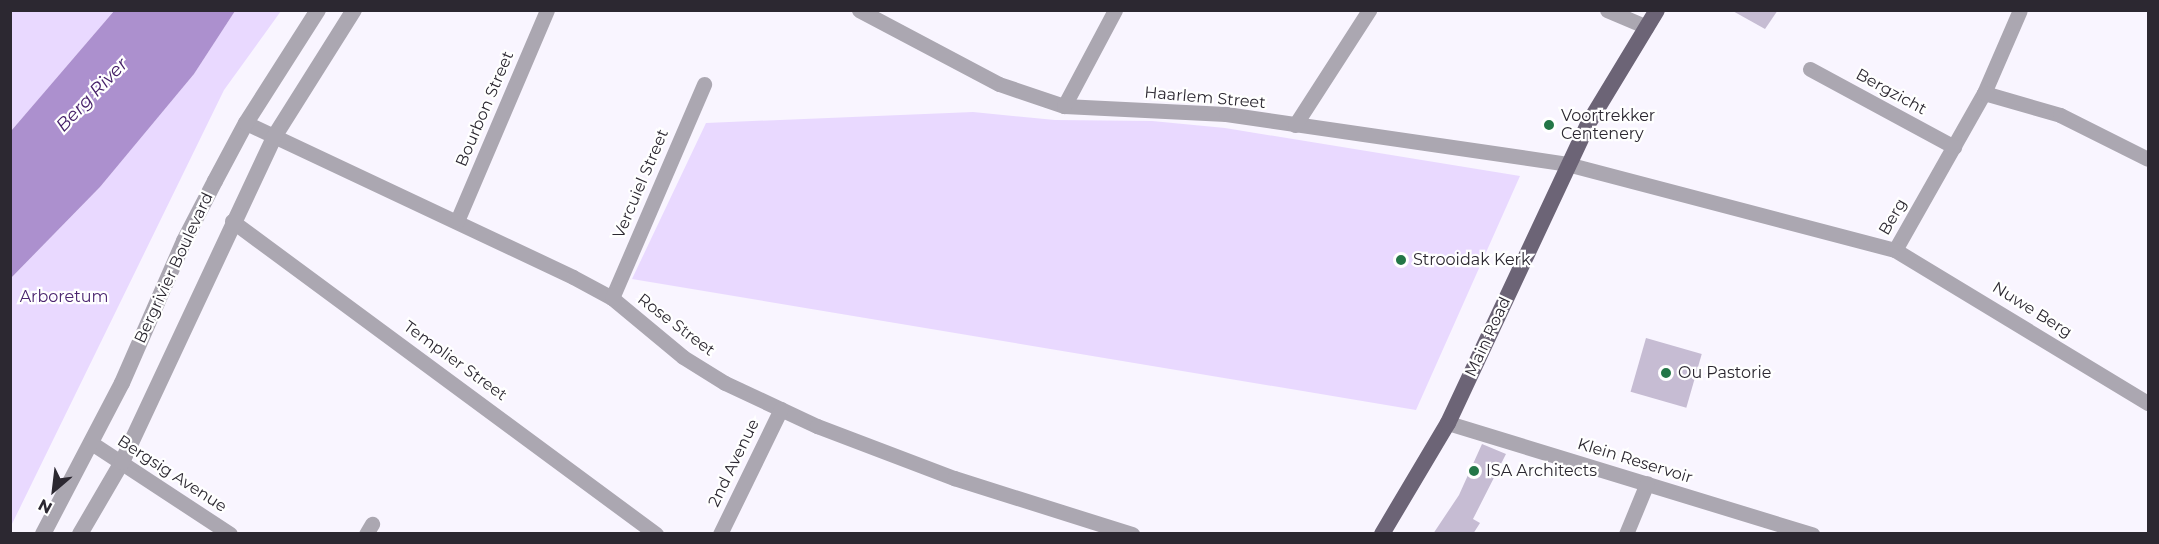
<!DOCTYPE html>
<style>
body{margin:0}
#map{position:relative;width:2159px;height:544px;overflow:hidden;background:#f9f5ff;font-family:Montserrat,sans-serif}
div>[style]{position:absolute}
.green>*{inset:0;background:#e9d9ff}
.water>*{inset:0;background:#ac90ce}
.building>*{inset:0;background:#c6bcd3;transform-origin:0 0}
.minor>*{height:15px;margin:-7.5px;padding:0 7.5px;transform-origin:7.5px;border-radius:7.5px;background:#aba7b1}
.tertiary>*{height:16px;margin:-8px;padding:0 8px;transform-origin:8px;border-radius:8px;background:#aba7b1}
.primary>*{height:16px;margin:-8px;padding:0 8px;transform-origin:8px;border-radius:8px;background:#6c6476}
.dots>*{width:16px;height:16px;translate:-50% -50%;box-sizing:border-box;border:3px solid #fff;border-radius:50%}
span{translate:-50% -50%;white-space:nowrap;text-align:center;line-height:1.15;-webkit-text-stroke:4.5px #fff;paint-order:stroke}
.street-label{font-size:16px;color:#2c2831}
.poi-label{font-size:16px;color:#2c2831}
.left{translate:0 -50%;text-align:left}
.park-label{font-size:16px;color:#4b256f}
.water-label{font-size:18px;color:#462069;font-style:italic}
.frame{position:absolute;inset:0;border:12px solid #2c2831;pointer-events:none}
.north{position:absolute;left:24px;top:460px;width:60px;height:60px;-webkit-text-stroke:4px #fff;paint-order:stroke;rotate:208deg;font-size:16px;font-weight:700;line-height:24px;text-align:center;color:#2c2831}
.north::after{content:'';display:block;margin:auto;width:21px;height:27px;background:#2c2831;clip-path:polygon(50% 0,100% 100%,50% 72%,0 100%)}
</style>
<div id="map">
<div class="green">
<i style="clip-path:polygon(11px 11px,114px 11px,11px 131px)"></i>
<i style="clip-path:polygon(235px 11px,281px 11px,224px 90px,11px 526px,11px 278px,100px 187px,194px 74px)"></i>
<i style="clip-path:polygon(973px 112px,1055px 120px,1152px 121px,1225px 128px,1520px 176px,1416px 410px,632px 279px,706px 123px)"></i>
</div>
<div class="water">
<i style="clip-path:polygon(114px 11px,235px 11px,194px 74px,100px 187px,11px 278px,11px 131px)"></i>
</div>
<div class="building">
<i style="clip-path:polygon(1731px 10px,1778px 10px,1765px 29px)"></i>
<i style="left:1646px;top:338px;width:58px;height:56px;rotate:16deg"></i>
<i style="clip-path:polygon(1482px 444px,1506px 454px,1473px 519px,1480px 523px,1473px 534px,1433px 534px,1459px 495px)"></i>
</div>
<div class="minor">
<i style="left:859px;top:10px;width:158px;rotate:27.9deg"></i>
<i style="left:999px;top:84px;width:69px;rotate:18.7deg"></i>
<i style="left:1064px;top:106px;width:162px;rotate:2.8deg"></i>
<i style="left:1226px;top:114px;width:345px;rotate:8.3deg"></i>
<i style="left:1567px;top:164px;width:339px;rotate:14.7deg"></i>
<i style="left:1895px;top:250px;width:180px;rotate:-60.5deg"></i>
<i style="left:1984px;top:93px;width:90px;rotate:-66.6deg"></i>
<i style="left:1607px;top:10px;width:43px;rotate:23deg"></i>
<i style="left:1810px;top:69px;width:164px;rotate:28.4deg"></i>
<i style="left:1984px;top:93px;width:79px;rotate:16.1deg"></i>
<i style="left:2060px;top:115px;width:98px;rotate:26.6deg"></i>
<i style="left:1064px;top:106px;width:109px;rotate:-62deg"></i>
<i style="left:246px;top:123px;width:361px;rotate:25.2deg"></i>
<i style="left:573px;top:277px;width:44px;rotate:28.3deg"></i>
<i style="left:612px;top:298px;width:92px;rotate:39.7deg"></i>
<i style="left:683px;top:357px;width:49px;rotate:31.8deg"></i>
<i style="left:725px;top:383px;width:102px;rotate:25.1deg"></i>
<i style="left:817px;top:426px;width:147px;rotate:20.8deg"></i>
<i style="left:954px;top:478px;width:187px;rotate:17.5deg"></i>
<i style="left:1295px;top:125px;width:137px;rotate:-57.2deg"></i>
<i style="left:232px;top:221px;width:527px;rotate:36.44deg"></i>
<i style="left:457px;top:221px;width:229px;rotate:-66.9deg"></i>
<i style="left:1895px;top:250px;width:296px;rotate:31.2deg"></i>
<i style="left:612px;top:298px;width:233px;rotate:-66.7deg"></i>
<i style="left:1448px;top:423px;width:381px;rotate:17deg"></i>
<i style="left:93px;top:444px;width:164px;rotate:33.3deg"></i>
<i style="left:366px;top:534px;width:12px;rotate:-59deg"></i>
<i style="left:720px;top:534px;width:139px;rotate:-64deg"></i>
<i style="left:1626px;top:534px;width:55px;rotate:-67.6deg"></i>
</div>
<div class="tertiary">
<i style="left:43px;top:534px;width:170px;rotate:-62.4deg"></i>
<i style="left:122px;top:383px;width:155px;rotate:-66.4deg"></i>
<i style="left:184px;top:241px;width:68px;rotate:-62.7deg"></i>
<i style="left:215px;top:181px;width:66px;rotate:-61.9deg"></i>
<i style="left:246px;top:123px;width:134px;rotate:-57.5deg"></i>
<i style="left:80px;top:534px;width:83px;rotate:-59.7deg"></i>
<i style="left:122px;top:462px;width:359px;rotate:-64.9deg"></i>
<i style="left:274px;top:137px;width:150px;rotate:-57.8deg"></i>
</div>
<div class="primary">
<i style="left:1382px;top:534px;width:129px;rotate:-59.3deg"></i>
<i style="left:1448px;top:423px;width:330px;rotate:-64.9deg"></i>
<i style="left:1588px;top:124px;width:133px;rotate:-58.8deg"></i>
</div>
<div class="dots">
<i style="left:1549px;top:125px;background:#237647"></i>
<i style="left:1401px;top:260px;background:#237647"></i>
<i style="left:1666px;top:373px;background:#237647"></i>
<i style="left:1474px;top:471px;background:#237647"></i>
</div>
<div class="street-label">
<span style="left:1891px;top:92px;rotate:29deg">Bergzicht</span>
<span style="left:1205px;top:98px;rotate:5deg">Haarlem Street</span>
<span style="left:485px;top:109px;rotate:-67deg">Bourbon Street</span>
<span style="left:641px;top:184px;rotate:-67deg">Vercuiel Street</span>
<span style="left:1893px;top:217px;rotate:-60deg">Berg</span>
<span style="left:174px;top:268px;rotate:-65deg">Bergrivier Boulevard</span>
<span style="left:2032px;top:310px;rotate:32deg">Nuwe Berg</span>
<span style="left:676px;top:325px;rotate:37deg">Rose Street</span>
<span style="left:1488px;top:337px;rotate:-65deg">Main Road</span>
<span style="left:455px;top:361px;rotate:36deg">Templier Street</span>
<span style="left:1635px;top:461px;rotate:17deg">Klein Reservoir</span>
<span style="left:734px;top:463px;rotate:-64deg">2nd Avenue</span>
<span style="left:172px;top:474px;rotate:33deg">Bergsig Avenue</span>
</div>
<div class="poi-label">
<span class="left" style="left:1561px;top:125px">Voortrekker<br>Centenery</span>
<span class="left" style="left:1413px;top:260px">Strooidak Kerk</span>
<span class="left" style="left:1678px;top:373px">Ou Pastorie</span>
<span class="left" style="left:1486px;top:471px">ISA Architects</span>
</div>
<div class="park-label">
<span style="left:64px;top:297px">Arboretum</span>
</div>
<div class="water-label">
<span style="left:92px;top:95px;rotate:-46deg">Berg River</span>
</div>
<div class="frame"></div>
<div class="north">N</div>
</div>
